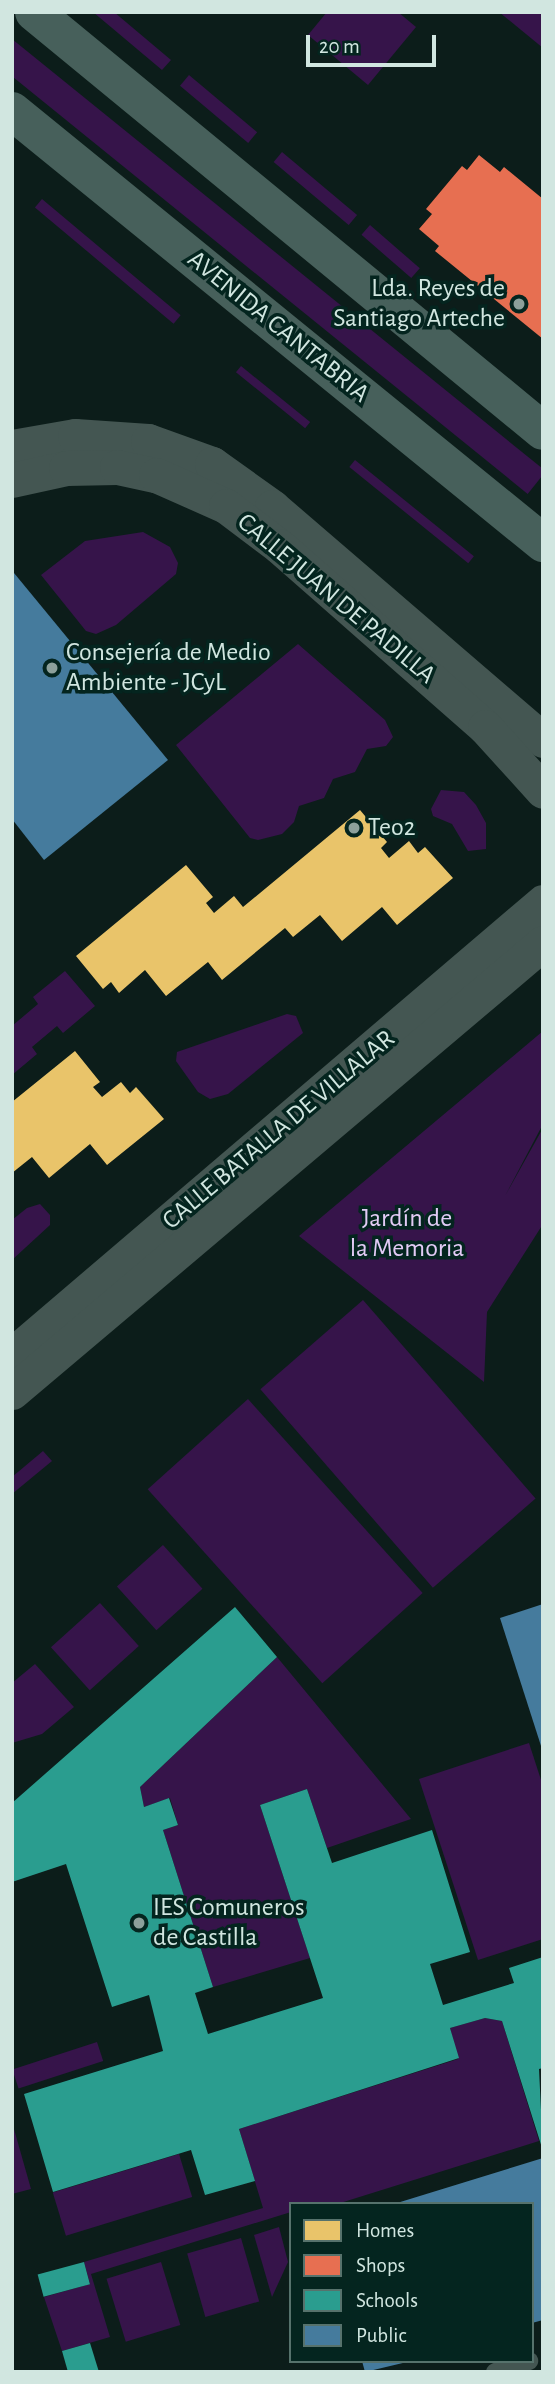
<!DOCTYPE html>
<meta charset="utf-8">
<style>
body{margin:0}
#map{position:relative;width:555px;height:2384px;overflow:hidden;background:#0c1d1a;font-family:"Alegreya Sans",sans-serif}
div>[style]{position:absolute}
.green>*{inset:0;background:#36144a;transform-origin:0 0}
.homes>*{inset:0;background:#e9c46a}
.shops>*{inset:0;background:#e76f51}
.schools>*{inset:0;background:#2a9d8f;transform-origin:0 0}
.public>*{inset:0;background:#457b9d}
.service>*{height:18px;margin:-9px;padding:0 9px;transform-origin:9px;border-radius:9px;background:#445652}
.minor>*{height:35px;margin:-17.5px;padding:0 17.5px;transform-origin:17.5px;border-radius:17.5px;background:#445652}
.primary>*{height:38px;margin:-19px;padding:0 19px;transform-origin:19px;border-radius:19px;background:#47605b}
.dots>*{width:19px;height:19px;translate:-50% -50%;box-sizing:border-box;border:4px solid #04251f;border-radius:50%}
span{translate:-50% -50%;white-space:nowrap;text-align:center;line-height:1.15;-webkit-text-stroke:7px #04251f;paint-order:stroke}
.poi-label{font-size:26px;color:#d1e6e0}
.right{translate:-100% -50%;text-align:right}
.left{translate:0 -50%;text-align:left}
.street-label{font-size:26px;color:#d1e6e0}
.park-label{font-size:26px;color:#e3cbf6}
.frame{position:absolute;inset:0;border:14px solid #d1e6e0;pointer-events:none}
.legend{position:absolute;left:289px;top:2202px;width:245px;height:161px;box-sizing:border-box;background:#04251f;border:2px solid #56726c;margin:0;padding:9px 12px;list-style:none;font-size:21px;color:#d1e6e0}
.legend li{display:flex;align-items:center;gap:14px;height:35px}
.legend b{width:35px;border:2px solid #56726c}
.scale{position:absolute;left:306px;top:35px;width:130px;height:32px;box-sizing:border-box;border:4px solid #d1e6e0;border-top:0;padding-left:9px;font-size:21px;line-height:24px;white-space:nowrap;color:#d1e6e0;-webkit-text-stroke:5px #04251f;paint-order:stroke}
</style>
<div id="map">
<div class="green">
<i style="clip-path:polygon(93px 12px,114px 12px,171px 60px,162px 70px)"></i>
<i style="clip-path:polygon(327px 12px,398px 12px,416px 27px,368px 85px,308px 35px)"></i>
<i style="clip-path:polygon(499px 12px,543px 12px,543px 48px)"></i>
<i style="left:12px;top:39px;width:687px;height:29px;rotate:39deg"></i>
<i style="left:189px;top:75px;width:89px;height:14px;rotate:40deg"></i>
<i style="left:282px;top:152px;width:98px;height:13px;rotate:40deg"></i>
<i style="left:42px;top:199px;width:181px;height:11px;rotate:40deg"></i>
<i style="left:370px;top:225px;width:66px;height:13px;rotate:41deg"></i>
<i style="left:241px;top:366px;width:89px;height:8px;rotate:39deg"></i>
<i style="left:355px;top:460px;width:153px;height:9px;rotate:39deg"></i>
<i style="clip-path:polygon(143px 532px,170px 547px,178px 563px,176px 574px,116px 625px,96px 634px,86px 631px,41px 575px,85px 541px)"></i>
<i style="clip-path:polygon(298px 644px,385px 720px,393px 737px,386px 746px,367px 749px,355px 772px,333px 779px,324px 798px,299px 806px,294px 822px,282px 834px,258px 840px,250px 838px,176px 745px)"></i>
<i style="clip-path:polygon(441px 790px,464px 792px,476px 805px,486px 823px,486px 849px,468px 851px,452px 824px,433px 816px,431px 809px)"></i>
<i style="clip-path:polygon(65px 971px,95px 1006px,63px 1033px,57px 1026px,32px 1047px,37px 1054px,12px 1075px,12px 1026px,38px 1004px,33px 997px)"></i>
<i style="clip-path:polygon(287px 1014px,296px 1016px,303px 1033px,228px 1094px,210px 1099px,198px 1092px,176px 1061px,177px 1052px)"></i>
<i style="clip-path:polygon(543px 1031px,543px 1124px,505px 1196px,543px 1128px,543px 1224px,487px 1312px,484px 1382px,299px 1236px)"></i>
<i style="clip-path:polygon(40px 1204px,50px 1215px,50px 1225px,12px 1260px,12px 1220px,27px 1208px)"></i>
<i style="left:363px;top:1300px;width:263px;height:136px;rotate:49deg"></i>
<i style="left:248px;top:1399px;width:261px;height:135px;rotate:48deg"></i>
<i style="clip-path:polygon(43px 1451px,52px 1461px,12px 1494px,12px 1477px)"></i>
<i style="left:163px;top:1545px;width:59px;height:62px;rotate:48deg"></i>
<i style="left:100px;top:1603px;width:58px;height:66px;rotate:48deg"></i>
<i style="clip-path:polygon(277px 1657px,411px 1819px,327px 1848px,307px 1789px,260px 1805px,310px 1958px,213px 1987px,163px 1830px,178px 1825px,170px 1798px,144px 1807px,140px 1787px)"></i>
<i style="clip-path:polygon(35px 1664px,74px 1707px,42px 1734px,12px 1743px,12px 1683px)"></i>
<i style="clip-path:polygon(529px 1743px,543px 1786px,543px 1939px,478px 1960px,419px 1779px)"></i>
<i style="clip-path:polygon(485px 2018px,502px 2021px,539px 2141px,337px 2204px,291px 2204px,291px 2212px,91px 2274px,110px 2337px,62px 2351px,44px 2297px,90px 2284px,84px 2262px,263px 2208px,239px 2129px,458px 2059px,450px 2028px)"></i>
<i style="left:97px;top:2042px;width:20px;height:89px;rotate:72deg"></i>
<i style="clip-path:polygon(12px 2122px,31px 2189px,12px 2194px)"></i>
<i style="left:179px;top:2154px;width:45px;height:132px;rotate:73deg"></i>
<i style="clip-path:polygon(279px 2227px,288px 2262px,272px 2297px,254px 2235px)"></i>
<i style="left:241px;top:2238px;width:66px;height:56px;rotate:74deg"></i>
<i style="left:161px;top:2262px;width:66px;height:57px;rotate:73deg"></i>
</div>
<div class="homes">
<i style="clip-path:polygon(360px 810px,387px 842px,381px 848px,389px 858px,409px 841px,418px 853px,425px 847px,453px 878px,397px 925px,382px 907px,342px 941px,320px 915px,293px 937px,285px 928px,222px 980px,208px 962px,166px 996px,145px 970px,119px 993px,111px 982px,103px 989px,76px 956px,186px 865px,213px 897px,206px 903px,214px 913px,234px 896px,243px 907px)"></i>
<i style="clip-path:polygon(75px 1051px,100px 1082px,93px 1087px,102px 1097px,121px 1082px,130px 1093px,136px 1087px,164px 1119px,107px 1165px,90px 1144px,49px 1178px,32px 1157px,12px 1173px,12px 1102px)"></i>
</div>
<div class="shops">
<i style="clip-path:polygon(479px 155px,500px 172px,504px 167px,543px 199px,543px 339px,435px 251px,439px 246px,419px 229px,432px 214px,426px 209px,462px 166px,467px 170px)"></i>
</div>
<div class="schools">
<i style="clip-path:polygon(235px 1607px,277px 1657px,140px 1787px,144px 1807px,169px 1798px,178px 1825px,163px 1830px,213px 1987px,195px 1993px,208px 2034px,323px 1998px,260px 1805px,307px 1789px,332px 1863px,432px 1830px,470px 1952px,430px 1964px,443px 2005px,514px 1983px,509px 1968px,543px 1957px,543px 2068px,539px 2069px,543px 2151px,502px 2021px,485px 2018px,450px 2028px,459px 2058px,239px 2129px,255px 2181px,205px 2195px,191px 2150px,53px 2192px,24px 2094px,163px 2051px,149px 1995px,112px 2007px,66px 1864px,12px 1882px,12px 1803px)"></i>
<i style="left:84px;top:2262px;width:23px;height:48px;rotate:75deg"></i>
<i style="clip-path:polygon(90px 2343px,99px 2372px,68px 2372px,62px 2351px)"></i>
</div>
<div class="public">
<i style="clip-path:polygon(14px 573px,168px 760px,44px 860px,12px 819px)"></i>
<i style="clip-path:polygon(543px 1604px,543px 1749px,542px 1749px,500px 1618px)"></i>
<i style="clip-path:polygon(543px 2158px,543px 2320px,532px 2323px,532px 2204px,397px 2203px)"></i>
<i style="clip-path:polygon(362px 2361px,407px 2361px,407px 2362px,365px 2372px)"></i>
</div>
<div class="service">
<i style="left:495px;top:2372px;width:36px;rotate:-18deg"></i>
</div>
<div class="minor">
<i style="left:12px;top:447px;width:64px;rotate:-9.9deg"></i>
<i style="left:75px;top:436px;width:73px;rotate:3.9deg"></i>
<i style="left:148px;top:441px;width:68px;rotate:19.8deg"></i>
<i style="left:212px;top:464px;width:74px;rotate:35.6deg"></i>
<i style="left:272px;top:507px;width:357px;rotate:40.7deg"></i>
<i style="left:12px;top:480px;width:55px;rotate:-12.5deg"></i>
<i style="left:66px;top:468px;width:51px;rotate:-1.1deg"></i>
<i style="left:117px;top:467px;width:40px;rotate:12deg"></i>
<i style="left:156px;top:475px;width:77px;rotate:23.9deg"></i>
<i style="left:226px;top:506px;width:66px;rotate:37deg"></i>
<i style="left:279px;top:546px;width:274px;rotate:41.3deg"></i>
<i style="left:485px;top:727px;width:86px;rotate:47.8deg"></i>
<i style="left:12px;top:1355px;width:698px;rotate:-40.47deg"></i>
<i style="left:12px;top:1392px;width:695px;rotate:-40.22deg"></i>
</div>
<div class="primary">
<i style="left:34px;top:12px;width:659px;rotate:39.46deg"></i>
<i style="left:12px;top:111px;width:685px;rotate:39.13deg"></i>
</div>
<div class="dots">
<i style="left:519px;top:304px;background:#8ca09b"></i>
<i style="left:52px;top:668px;background:#8ca09b"></i>
<i style="left:354px;top:828px;background:#8ca09b"></i>
<i style="left:139px;top:1923px;background:#8ca09b"></i>
</div>
<div class="poi-label">
<span class="right" style="left:505px;top:304px">Lda. Reyes de<br>Santiago Arteche</span>
<span class="left" style="left:66px;top:668px">Consejería de Medio<br>Ambiente - JCyL</span>
<span class="left" style="left:368px;top:828px">Teo2</span>
<span class="left" style="left:153px;top:1923px">IES Comuneros<br>de Castilla</span>
</div>
<div class="street-label">
<span style="left:278px;top:327px;rotate:39deg">AVENIDA CANTABRIA</span>
<span style="left:336px;top:599px;rotate:40deg">CALLE JUAN DE PADILLA</span>
<span style="left:279px;top:1130px;rotate:-40deg">CALLE BATALLA DE VILLALAR</span>
</div>
<div class="park-label">
<span style="left:407px;top:1234px">Jardín de<br>la Memoria</span>
</div>
<div class="frame"></div>
<ul class="legend">
<li><b style="height:19px;background:#e9c46a"></b>Homes</li>
<li><b style="height:19px;background:#e76f51"></b>Shops</li>
<li><b style="height:19px;background:#2a9d8f"></b>Schools</li>
<li><b style="height:19px;background:#457b9d"></b>Public</li>
</ul>
<div class="scale">20 m</div>
</div>
